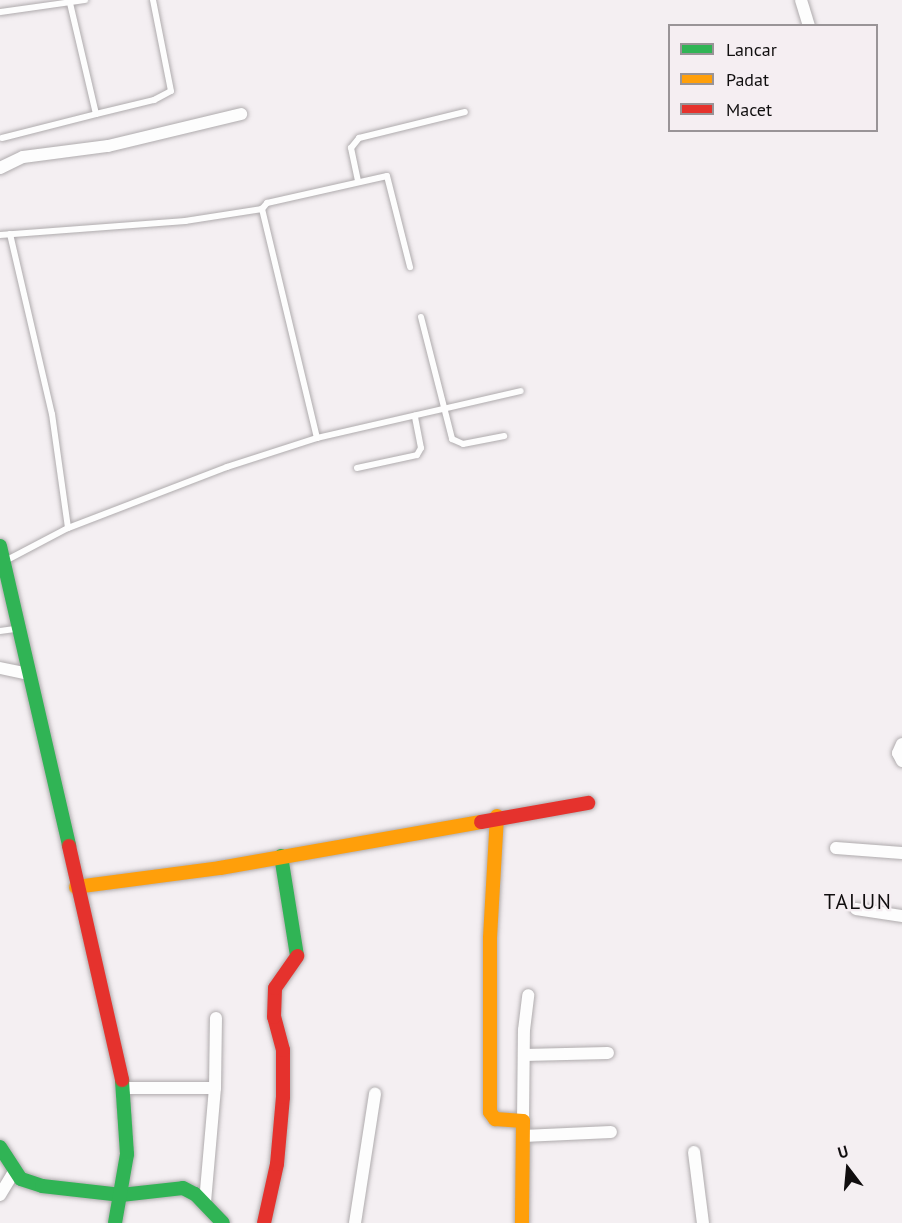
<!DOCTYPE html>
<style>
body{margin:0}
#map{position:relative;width:902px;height:1223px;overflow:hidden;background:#f4eff2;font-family:"PT Sans",sans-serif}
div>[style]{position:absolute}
.roads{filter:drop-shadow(0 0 2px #afabad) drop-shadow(0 0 2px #afabad)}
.lane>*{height:6px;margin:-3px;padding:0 3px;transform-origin:3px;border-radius:3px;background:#fdfdfd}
.street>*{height:12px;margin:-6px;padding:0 6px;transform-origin:6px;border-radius:6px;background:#fdfdfd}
.fast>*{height:14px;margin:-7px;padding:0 7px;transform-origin:7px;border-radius:7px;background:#30b455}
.slow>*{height:14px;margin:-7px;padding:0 7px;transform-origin:7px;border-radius:7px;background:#ff9f0a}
.jam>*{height:14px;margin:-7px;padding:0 7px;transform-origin:7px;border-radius:7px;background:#e5322d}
span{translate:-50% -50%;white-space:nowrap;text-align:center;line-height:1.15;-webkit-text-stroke:4.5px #f5eef2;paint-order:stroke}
.quarter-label{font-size:21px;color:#100e0f;letter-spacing:1.5px}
.legend{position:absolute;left:668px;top:24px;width:210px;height:108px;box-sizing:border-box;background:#f5eef2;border:2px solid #999497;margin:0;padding:8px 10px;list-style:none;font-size:18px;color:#100e0f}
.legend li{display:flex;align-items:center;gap:12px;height:30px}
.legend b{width:30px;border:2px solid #999497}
.north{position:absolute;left:818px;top:1139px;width:60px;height:60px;-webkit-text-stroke:4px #f5eef2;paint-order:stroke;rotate:344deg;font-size:16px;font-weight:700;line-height:24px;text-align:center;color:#100e0f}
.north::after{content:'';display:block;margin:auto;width:21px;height:27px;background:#100e0f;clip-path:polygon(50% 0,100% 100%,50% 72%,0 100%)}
</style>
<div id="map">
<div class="roads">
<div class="lane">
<i style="left:0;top:12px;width:86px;rotate:-8deg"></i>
<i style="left:96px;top:114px;width:60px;rotate:-13.6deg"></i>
<i style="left:154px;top:100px;width:19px;rotate:-28deg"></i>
<i style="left:171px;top:91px;width:93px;rotate:-101.2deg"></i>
<i style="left:2px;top:138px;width:97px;rotate:-14.3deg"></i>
<i style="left:96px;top:114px;width:114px;rotate:-103.2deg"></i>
<i style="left:358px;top:181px;width:34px;rotate:-102deg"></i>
<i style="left:351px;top:148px;width:13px;rotate:-51deg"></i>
<i style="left:359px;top:138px;width:109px;rotate:-13.8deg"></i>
<i style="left:10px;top:234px;width:185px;rotate:76.9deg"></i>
<i style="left:52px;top:414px;width:115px;rotate:82deg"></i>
<i style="left:0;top:235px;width:186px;rotate:-4.3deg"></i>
<i style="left:185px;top:221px;width:78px;rotate:-8.9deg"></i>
<i style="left:421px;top:317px;width:126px;rotate:75.7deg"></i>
<i style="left:452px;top:439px;width:12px;rotate:24deg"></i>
<i style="left:463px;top:444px;width:42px;rotate:-11deg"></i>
<i style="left:317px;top:438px;width:236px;rotate:-103.5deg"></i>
<i style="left:262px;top:209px;width:8px;rotate:-50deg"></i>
<i style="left:267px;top:203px;width:123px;rotate:-12.7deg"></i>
<i style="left:387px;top:176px;width:94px;rotate:75.8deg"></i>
<i style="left:357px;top:468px;width:61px;rotate:-12.2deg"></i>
<i style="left:417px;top:455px;width:8px;rotate:-60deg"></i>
<i style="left:421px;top:448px;width:33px;rotate:-101deg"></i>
<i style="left:7px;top:560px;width:69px;rotate:-27.7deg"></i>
<i style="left:68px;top:528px;width:170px;rotate:-21deg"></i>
<i style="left:227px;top:467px;width:95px;rotate:-17.9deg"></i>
<i style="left:317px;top:438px;width:209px;rotate:-13deg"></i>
<i style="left:0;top:631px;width:15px;rotate:-8deg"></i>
</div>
<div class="street">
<i style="left:801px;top:0;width:27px;rotate:73deg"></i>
<i style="left:0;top:168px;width:25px;rotate:-26deg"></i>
<i style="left:23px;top:157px;width:86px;rotate:-7.4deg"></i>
<i style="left:108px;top:146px;width:137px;rotate:-13.5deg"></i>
<i style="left:0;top:668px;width:30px;rotate:12deg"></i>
<i style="left:902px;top:744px;width:10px;rotate:114deg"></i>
<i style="left:898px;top:753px;width:9px;rotate:63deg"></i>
<i style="left:836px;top:848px;width:66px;rotate:4.3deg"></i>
<i style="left:856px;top:909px;width:47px;rotate:8.7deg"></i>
<i style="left:524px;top:1055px;width:84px;rotate:-1.4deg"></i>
<i style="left:124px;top:1088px;width:91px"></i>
<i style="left:523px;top:1121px;width:91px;rotate:-89.4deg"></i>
<i style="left:524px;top:1030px;width:35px;rotate:-83deg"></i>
<i style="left:523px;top:1136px;width:88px;rotate:-2.6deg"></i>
<i style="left:694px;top:1152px;width:72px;rotate:82.8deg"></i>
<i style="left:0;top:1195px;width:27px;rotate:-59deg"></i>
<i style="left:205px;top:1202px;width:114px;rotate:-85deg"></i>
<i style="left:215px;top:1088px;width:70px;rotate:-89.2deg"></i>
<i style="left:355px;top:1223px;width:131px;rotate:-81.2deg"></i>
</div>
<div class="fast">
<i style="left:0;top:546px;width:308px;rotate:77deg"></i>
<i style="left:281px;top:856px;width:101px;rotate:80.9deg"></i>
<i style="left:0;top:1147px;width:38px;rotate:57deg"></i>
<i style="left:21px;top:1179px;width:22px;rotate:18deg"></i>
<i style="left:42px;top:1186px;width:80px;rotate:6.5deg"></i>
<i style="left:121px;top:1195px;width:62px;rotate:-6.4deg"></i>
<i style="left:183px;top:1188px;width:13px;rotate:27deg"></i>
<i style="left:195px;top:1194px;width:40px;rotate:46deg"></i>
<i style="left:115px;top:1223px;width:70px;rotate:-80.1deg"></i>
<i style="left:127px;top:1154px;width:74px;rotate:-93.9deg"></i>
</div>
<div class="slow">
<i style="left:497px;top:816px;width:122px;rotate:93.3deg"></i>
<i style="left:490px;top:938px;width:174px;rotate:90deg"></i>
<i style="left:490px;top:1112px;width:9px;rotate:54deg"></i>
<i style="left:495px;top:1119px;width:28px;rotate:4deg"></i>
<i style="left:523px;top:1121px;width:102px;rotate:90.6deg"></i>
<i style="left:76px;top:887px;width:145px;rotate:-7.5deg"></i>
<i style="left:220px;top:868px;width:265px;rotate:-10deg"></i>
</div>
<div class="jam">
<i style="left:481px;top:822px;width:109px;rotate:-10.1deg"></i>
<i style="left:69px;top:846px;width:240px;rotate:77.2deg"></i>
<i style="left:264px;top:1223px;width:60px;rotate:-77.6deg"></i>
<i style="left:277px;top:1164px;width:67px;rotate:-84.9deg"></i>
<i style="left:283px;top:1097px;width:47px;rotate:-90deg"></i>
<i style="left:283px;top:1050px;width:34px;rotate:-105deg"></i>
<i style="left:274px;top:1017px;width:29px;rotate:-88deg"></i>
<i style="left:275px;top:988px;width:39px;rotate:-55deg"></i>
</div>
</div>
<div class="quarter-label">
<span style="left:858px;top:902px">TALUN</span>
</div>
<ul class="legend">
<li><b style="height:8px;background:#30b455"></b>Lancar</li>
<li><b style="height:8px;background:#ff9f0a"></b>Padat</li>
<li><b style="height:8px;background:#e5322d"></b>Macet</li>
</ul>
<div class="north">U</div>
</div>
